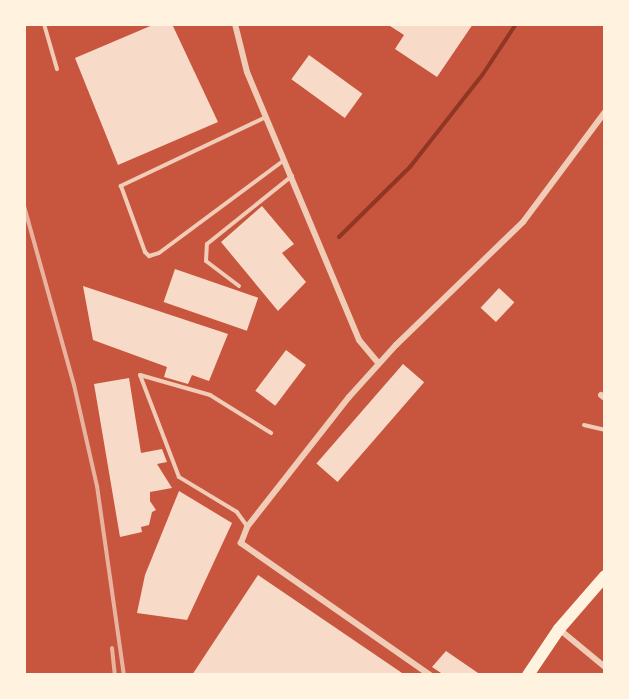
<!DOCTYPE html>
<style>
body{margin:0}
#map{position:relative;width:629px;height:699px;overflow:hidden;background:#c8553d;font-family:Mulish,sans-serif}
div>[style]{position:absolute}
.stream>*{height:4px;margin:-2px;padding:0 2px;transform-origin:2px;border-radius:2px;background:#8f3625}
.building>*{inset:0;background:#f7dbc8;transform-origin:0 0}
.service>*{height:4px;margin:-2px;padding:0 2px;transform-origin:2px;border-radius:2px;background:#f1ccb7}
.minor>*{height:6px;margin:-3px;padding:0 3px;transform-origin:3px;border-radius:3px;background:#f1ccb7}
.primary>*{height:12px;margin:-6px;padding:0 6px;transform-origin:6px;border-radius:6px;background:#fff3e0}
.rail>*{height:4px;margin:-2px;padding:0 2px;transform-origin:2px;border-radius:2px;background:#e9b49f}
span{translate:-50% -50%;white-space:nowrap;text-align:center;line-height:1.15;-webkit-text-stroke:4.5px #fff3e0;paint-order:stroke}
.frame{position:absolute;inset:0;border:26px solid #fff3e0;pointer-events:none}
</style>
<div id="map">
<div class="stream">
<i style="left:339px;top:237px;width:100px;rotate:-44.6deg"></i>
<i style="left:410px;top:167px;width:118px;rotate:-51.9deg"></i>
<i style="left:483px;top:74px;width:60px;rotate:-56.6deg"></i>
</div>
<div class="building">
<i style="clip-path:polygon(155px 24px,172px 24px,218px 122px,118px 165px,75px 58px)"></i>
<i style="clip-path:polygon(387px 24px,473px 24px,437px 77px,395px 49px,404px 35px)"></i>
<i style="left:309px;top:55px;width:66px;height:30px;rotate:36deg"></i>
<i style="clip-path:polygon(262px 206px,294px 244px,282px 253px,306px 282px,278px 311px,221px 242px)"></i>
<i style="left:175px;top:269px;width:88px;height:35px;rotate:19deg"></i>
<i style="clip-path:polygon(83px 286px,228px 334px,209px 381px,192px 375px,188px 384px,164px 377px,167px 367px,93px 340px)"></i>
<i style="left:499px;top:288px;width:21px;height:27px;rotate:43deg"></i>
<i style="left:286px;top:350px;width:25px;height:51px;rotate:37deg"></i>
<i style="left:403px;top:364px;width:28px;height:132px;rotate:41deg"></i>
<i style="clip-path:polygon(129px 378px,141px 453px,162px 449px,167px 462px,157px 464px,172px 488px,150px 492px,150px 501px,156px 510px,152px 512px,149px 525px,141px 527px,142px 532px,120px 537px,94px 384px)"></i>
<i style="clip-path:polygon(179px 491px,232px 523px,187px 620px,137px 613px,145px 575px)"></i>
<i style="clip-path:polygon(258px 575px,405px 675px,192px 675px)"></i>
<i style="clip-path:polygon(446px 651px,481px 675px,444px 675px,432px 667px)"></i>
</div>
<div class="service">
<i style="left:44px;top:24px;width:47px;rotate:73.9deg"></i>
<i style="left:266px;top:117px;width:161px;rotate:154.6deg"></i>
<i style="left:121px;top:186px;width:70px;rotate:70deg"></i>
<i style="left:145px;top:252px;width:6px;rotate:45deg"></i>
<i style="left:149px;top:256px;width:10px;rotate:-17deg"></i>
<i style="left:159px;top:253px;width:156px;rotate:-36.6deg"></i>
<i style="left:239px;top:286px;width:41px;rotate:-142.9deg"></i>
<i style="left:206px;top:261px;width:17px;rotate:-87deg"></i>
<i style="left:207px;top:244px;width:109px;rotate:-38.7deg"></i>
<i style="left:584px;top:425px;width:22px;rotate:13deg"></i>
<i style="left:247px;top:526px;width:17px;rotate:-126deg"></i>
<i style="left:237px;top:512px;width:68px;rotate:-148.9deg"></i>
<i style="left:179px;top:477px;width:109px;rotate:-110.9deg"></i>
<i style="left:140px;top:375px;width:73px;rotate:15.9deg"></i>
<i style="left:210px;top:395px;width:72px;rotate:31.9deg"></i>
</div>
<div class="minor">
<i style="left:235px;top:24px;width:49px;rotate:76deg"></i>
<i style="left:247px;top:72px;width:290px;rotate:67.3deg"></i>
<i style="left:359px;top:340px;width:30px;rotate:50deg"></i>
<i style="left:601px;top:395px;width:5px;rotate:37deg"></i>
<i style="left:559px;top:629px;width:60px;rotate:39.6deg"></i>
<i style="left:430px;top:675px;width:231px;rotate:-145.1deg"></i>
<i style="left:241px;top:543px;width:17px;rotate:-69deg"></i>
<i style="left:247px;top:527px;width:165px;rotate:-51.9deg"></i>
<i style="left:349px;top:397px;width:70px;rotate:-47.9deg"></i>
<i style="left:396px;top:345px;width:177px;rotate:-44.1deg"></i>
<i style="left:523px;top:222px;width:137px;rotate:-53.3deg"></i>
</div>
<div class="primary">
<i style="left:528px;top:675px;width:55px;rotate:-56deg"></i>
<i style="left:559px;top:629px;width:70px;rotate:-49deg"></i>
</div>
<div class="rail">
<i style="left:24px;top:206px;width:186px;rotate:74.4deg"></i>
<i style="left:74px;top:385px;width:104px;rotate:77.2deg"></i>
<i style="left:97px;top:486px;width:191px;rotate:81.9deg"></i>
<i style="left:112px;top:648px;width:27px;rotate:84deg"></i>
</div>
<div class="frame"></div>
</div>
